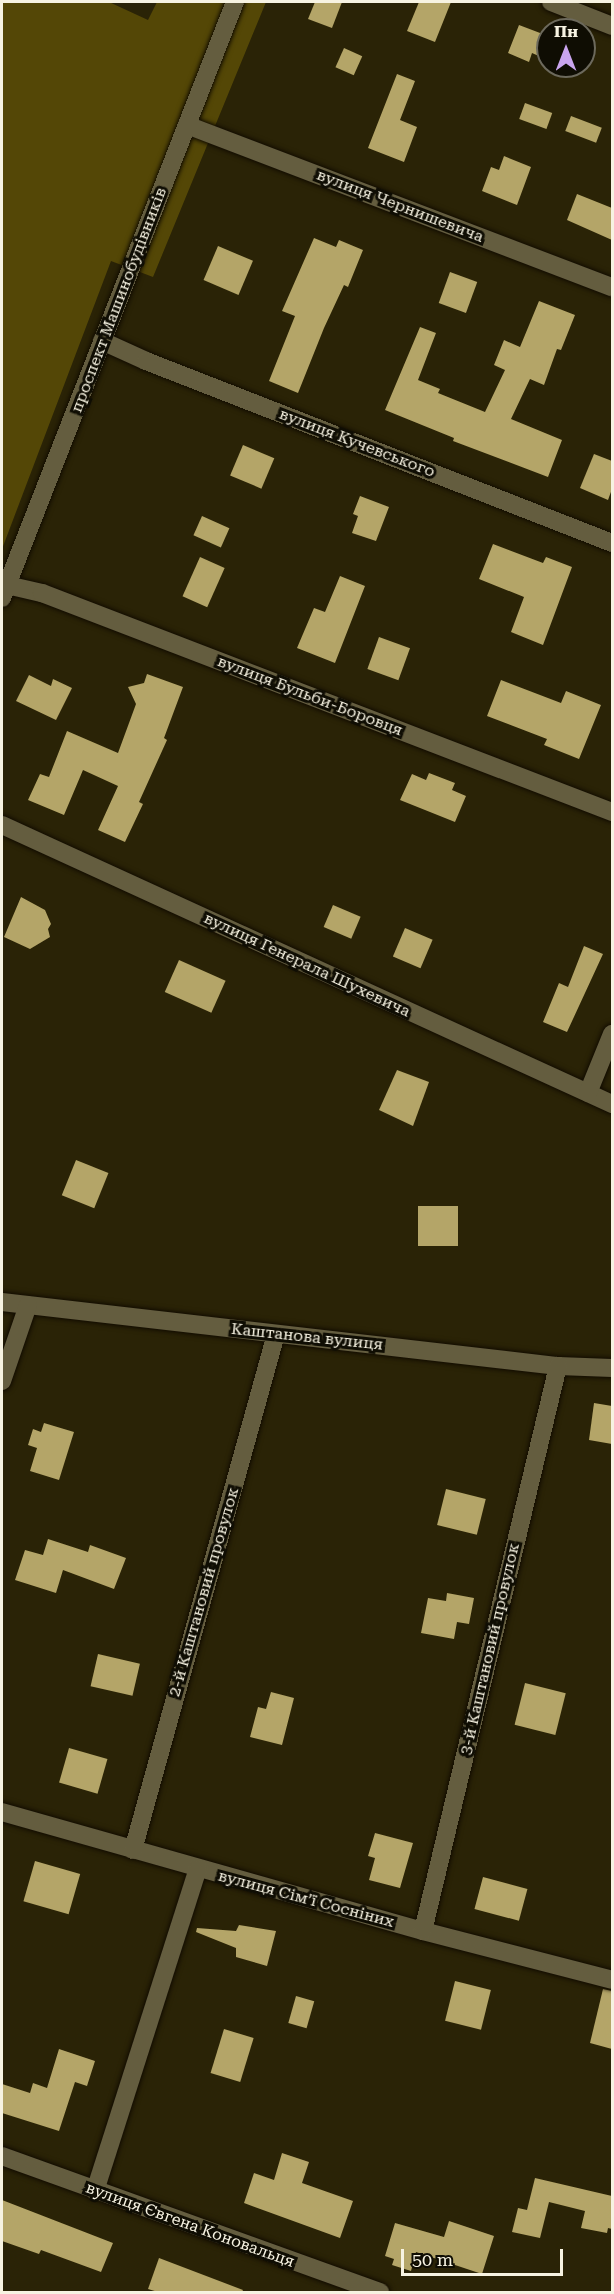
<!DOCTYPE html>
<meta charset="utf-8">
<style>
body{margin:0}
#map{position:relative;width:614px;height:2294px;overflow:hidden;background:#2a2306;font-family:"Roboto Serif",serif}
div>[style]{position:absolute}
.green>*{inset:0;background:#544706}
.building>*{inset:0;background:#b4a568;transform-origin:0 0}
.roads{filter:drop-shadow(0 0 2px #120c00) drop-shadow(0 0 2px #120c00)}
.minor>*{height:18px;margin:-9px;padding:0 9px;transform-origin:9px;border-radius:9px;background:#645d3f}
span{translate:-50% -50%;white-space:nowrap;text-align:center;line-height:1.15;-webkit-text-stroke:6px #0f0d03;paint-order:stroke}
.street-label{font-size:16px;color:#f7f3e2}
.frame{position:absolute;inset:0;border:3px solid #f7f3e2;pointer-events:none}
.north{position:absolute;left:536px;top:18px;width:60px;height:60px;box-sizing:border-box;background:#0f0d03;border:2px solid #6c695c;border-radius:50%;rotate:0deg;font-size:16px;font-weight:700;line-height:24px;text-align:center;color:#f7f3e2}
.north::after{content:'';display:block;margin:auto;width:21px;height:27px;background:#c9a5ee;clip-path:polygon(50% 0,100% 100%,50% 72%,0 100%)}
.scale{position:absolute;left:401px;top:2249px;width:162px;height:27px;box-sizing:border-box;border:3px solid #f7f3e2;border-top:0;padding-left:8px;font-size:18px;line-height:21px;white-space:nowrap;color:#f7f3e2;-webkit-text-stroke:4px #0f0d03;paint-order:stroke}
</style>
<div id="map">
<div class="green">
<i style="clip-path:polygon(2px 2px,109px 2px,148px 20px,157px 2px,266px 2px,153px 277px,111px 261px,2px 549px)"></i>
</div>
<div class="building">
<i style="clip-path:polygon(315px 2px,342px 2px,332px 28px,308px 19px)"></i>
<i style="clip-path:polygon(419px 2px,451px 2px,435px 42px,407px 31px)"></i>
<i style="clip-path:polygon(519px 25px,548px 36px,541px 57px,532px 53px,529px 62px,508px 53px)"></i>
<i style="left:344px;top:48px;width:20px;height:21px;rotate:24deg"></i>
<i style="clip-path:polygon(397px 74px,415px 81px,400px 120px,417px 127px,404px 162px,368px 148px)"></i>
<i style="left:525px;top:103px;width:29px;height:17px;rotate:20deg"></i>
<i style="left:571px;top:116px;width:33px;height:16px;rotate:21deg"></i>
<i style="clip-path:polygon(504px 156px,531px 167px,517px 205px,482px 191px,491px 167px,499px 170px)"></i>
<i style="clip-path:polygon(577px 194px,612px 208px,612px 240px,567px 220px)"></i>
<i style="clip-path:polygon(314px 238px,336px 247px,339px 240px,363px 250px,348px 287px,344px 285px,324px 328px,298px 393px,269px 381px,295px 316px,282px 311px)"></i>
<i style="left:218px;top:246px;width:38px;height:37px;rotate:23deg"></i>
<i style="left:450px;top:272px;width:29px;height:33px;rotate:20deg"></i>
<i style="clip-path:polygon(539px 301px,575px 315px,561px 350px,557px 349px,544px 385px,530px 379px,511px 419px,562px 440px,548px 477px,453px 441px,454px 438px,385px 410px,420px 327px,436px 333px,418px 380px,440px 389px,438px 393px,485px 412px,505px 370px,494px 365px,504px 340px,520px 347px)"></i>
<i style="left:243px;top:445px;width:34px;height:33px;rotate:23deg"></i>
<i style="clip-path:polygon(594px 454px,612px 461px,612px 489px,608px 500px,580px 488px)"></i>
<i style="clip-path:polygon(360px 496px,389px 507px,376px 541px,352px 533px,358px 516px,353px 514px)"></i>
<i style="left:202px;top:516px;width:30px;height:21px;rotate:24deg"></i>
<i style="clip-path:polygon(493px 544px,543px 563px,546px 557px,572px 567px,543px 645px,511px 632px,524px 597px,479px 579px)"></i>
<i style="left:200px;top:557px;width:27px;height:43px;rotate:24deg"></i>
<i style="clip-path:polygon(340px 576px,365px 586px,335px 663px,297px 648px,314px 608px,325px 612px)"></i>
<i style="left:379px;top:637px;width:33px;height:34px;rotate:20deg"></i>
<i style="clip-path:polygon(147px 674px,183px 687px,164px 738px,167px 740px,139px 802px,143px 804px,125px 842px,98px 830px,118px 786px,83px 770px,64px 815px,28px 800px,40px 774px,49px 777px,67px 731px,118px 753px,136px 704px,128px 687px,144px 683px)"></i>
<i style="clip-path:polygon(29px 675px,51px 686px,53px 679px,72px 688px,56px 720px,16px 701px)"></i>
<i style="clip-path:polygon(501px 680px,561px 703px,566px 691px,601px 705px,579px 759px,544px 745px,547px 739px,487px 716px)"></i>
<i style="clip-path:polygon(429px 773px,455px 783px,452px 790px,466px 796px,455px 822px,400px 800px,412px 774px,426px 780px)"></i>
<i style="clip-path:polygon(21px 897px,45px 910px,51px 924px,48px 929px,50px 937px,30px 949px,4px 937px)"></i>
<i style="left:333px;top:905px;width:30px;height:24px;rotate:23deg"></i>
<i style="left:405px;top:928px;width:30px;height:31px;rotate:23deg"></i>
<i style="clip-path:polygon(584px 946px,603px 954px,567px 1032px,543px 1022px,559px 983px,568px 987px)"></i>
<i style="left:179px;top:960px;width:51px;height:35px;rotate:24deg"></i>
<i style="clip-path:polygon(397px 1070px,429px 1082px,413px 1126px,379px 1110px)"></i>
<i style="left:76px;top:1160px;width:35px;height:38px;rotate:22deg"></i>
<i style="left:418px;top:1206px;width:40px;height:40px"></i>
<i style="clip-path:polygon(594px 1403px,612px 1406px,612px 1444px,589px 1440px)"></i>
<i style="clip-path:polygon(44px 1423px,74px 1432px,59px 1480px,30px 1471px,37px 1448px,28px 1445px,33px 1429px,41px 1432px)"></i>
<i style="left:446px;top:1489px;width:41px;height:37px;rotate:14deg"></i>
<i style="clip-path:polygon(48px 1539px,88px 1552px,90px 1545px,126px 1558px,114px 1589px,63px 1570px,56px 1593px,15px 1580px,25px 1550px,43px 1555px)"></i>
<i style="clip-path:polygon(447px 1593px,474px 1598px,469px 1624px,457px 1622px,454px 1639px,421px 1633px,428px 1598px,446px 1601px)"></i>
<i style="left:98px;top:1654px;width:43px;height:33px;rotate:13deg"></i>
<i style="left:525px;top:1683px;width:42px;height:43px;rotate:14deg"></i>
<i style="clip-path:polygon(271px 1692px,294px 1698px,282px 1745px,250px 1737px,258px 1707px,266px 1709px)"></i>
<i style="left:69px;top:1748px;width:40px;height:36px;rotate:16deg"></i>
<i style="clip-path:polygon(375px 1833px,413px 1843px,400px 1888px,369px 1880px,375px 1858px,368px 1856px)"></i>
<i style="left:35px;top:1861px;width:47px;height:42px;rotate:16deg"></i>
<i style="left:483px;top:1877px;width:46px;height:33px;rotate:15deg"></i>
<i style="clip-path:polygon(239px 1925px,276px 1931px,267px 1966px,236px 1957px,236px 1948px,196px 1932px,197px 1928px,236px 1931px)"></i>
<i style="left:455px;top:1981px;width:37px;height:41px;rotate:14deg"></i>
<i style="clip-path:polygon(603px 1989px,612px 1991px,612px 2049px,590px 2043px)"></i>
<i style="left:296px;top:1996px;width:19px;height:28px;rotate:16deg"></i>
<i style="left:224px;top:2029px;width:31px;height:46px;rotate:17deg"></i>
<i style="clip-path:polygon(59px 2049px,95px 2061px,87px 2086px,75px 2082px,59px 2131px,2px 2113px,2px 2084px,30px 2093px,33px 2083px,47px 2088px)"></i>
<i style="clip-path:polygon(282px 2153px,309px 2162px,302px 2183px,353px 2201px,340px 2238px,244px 2203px,254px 2173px,274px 2180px)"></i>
<i style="clip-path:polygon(535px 2178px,612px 2196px,612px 2229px,608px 2228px,607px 2233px,581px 2228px,585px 2211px,549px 2202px,540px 2238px,512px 2232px,518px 2208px,527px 2210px)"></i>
<i style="clip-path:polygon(2px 2200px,113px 2243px,101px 2272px,41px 2250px,39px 2254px,2px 2241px)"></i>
<i style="clip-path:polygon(449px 2221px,494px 2236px,482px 2274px,416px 2252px,411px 2271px,392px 2265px,394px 2259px,385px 2256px,395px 2223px,444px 2237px)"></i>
<i style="clip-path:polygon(159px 2258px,243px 2290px,242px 2292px,158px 2292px,148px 2289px)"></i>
</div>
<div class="roads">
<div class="minor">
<i style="left:551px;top:2px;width:66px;rotate:21.5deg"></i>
<i style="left:187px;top:125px;width:455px;rotate:20.9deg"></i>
<i style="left:102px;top:341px;width:48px;rotate:24.4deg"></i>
<i style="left:146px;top:361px;width:500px;rotate:21.33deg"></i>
<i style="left:7px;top:585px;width:36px;rotate:13deg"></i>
<i style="left:42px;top:593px;width:611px;rotate:21.02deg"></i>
<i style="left:2px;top:598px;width:640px;rotate:-68.65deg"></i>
<i style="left:2px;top:825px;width:671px;rotate:24.58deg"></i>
<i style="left:588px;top:1093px;width:64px;rotate:-67.9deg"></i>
<i style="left:2px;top:1302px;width:560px;rotate:6.57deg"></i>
<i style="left:558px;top:1366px;width:54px;rotate:2.1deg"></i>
<i style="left:2px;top:1381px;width:80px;rotate:-71.1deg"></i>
<i style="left:2px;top:1812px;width:437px;rotate:15.8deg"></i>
<i style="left:423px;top:1931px;width:195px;rotate:14.5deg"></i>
<i style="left:133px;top:1850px;width:535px;rotate:-74.51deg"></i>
<i style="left:423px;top:1931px;width:581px;rotate:-76.56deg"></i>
<i style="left:2px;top:2156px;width:402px;rotate:19.8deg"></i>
<i style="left:95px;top:2191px;width:338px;rotate:-72.3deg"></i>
</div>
</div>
<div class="street-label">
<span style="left:400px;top:206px;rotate:21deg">вулиця Чернишевича</span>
<span style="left:119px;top:300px;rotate:-69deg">проспект Машинобудівників</span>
<span style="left:357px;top:443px;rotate:21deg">вулиця Кучевського</span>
<span style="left:310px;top:696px;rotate:21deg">вулиця Бульби-Боровця</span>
<span style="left:307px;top:965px;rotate:25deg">вулиця Генерала Шухевича</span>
<span style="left:307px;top:1337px;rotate:6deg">Каштанова вулиця</span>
<span style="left:204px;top:1592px;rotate:-74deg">2-й Каштановий провулок</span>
<span style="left:490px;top:1649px;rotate:-77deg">3-й Каштановий провулок</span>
<span style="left:306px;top:1899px;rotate:15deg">вулиця Сім’ї Сосніних</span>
<span style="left:190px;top:2225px;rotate:20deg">вулиця Євгена Коновальця</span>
</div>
<div class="frame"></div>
<div class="north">Пн</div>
<div class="scale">50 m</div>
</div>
